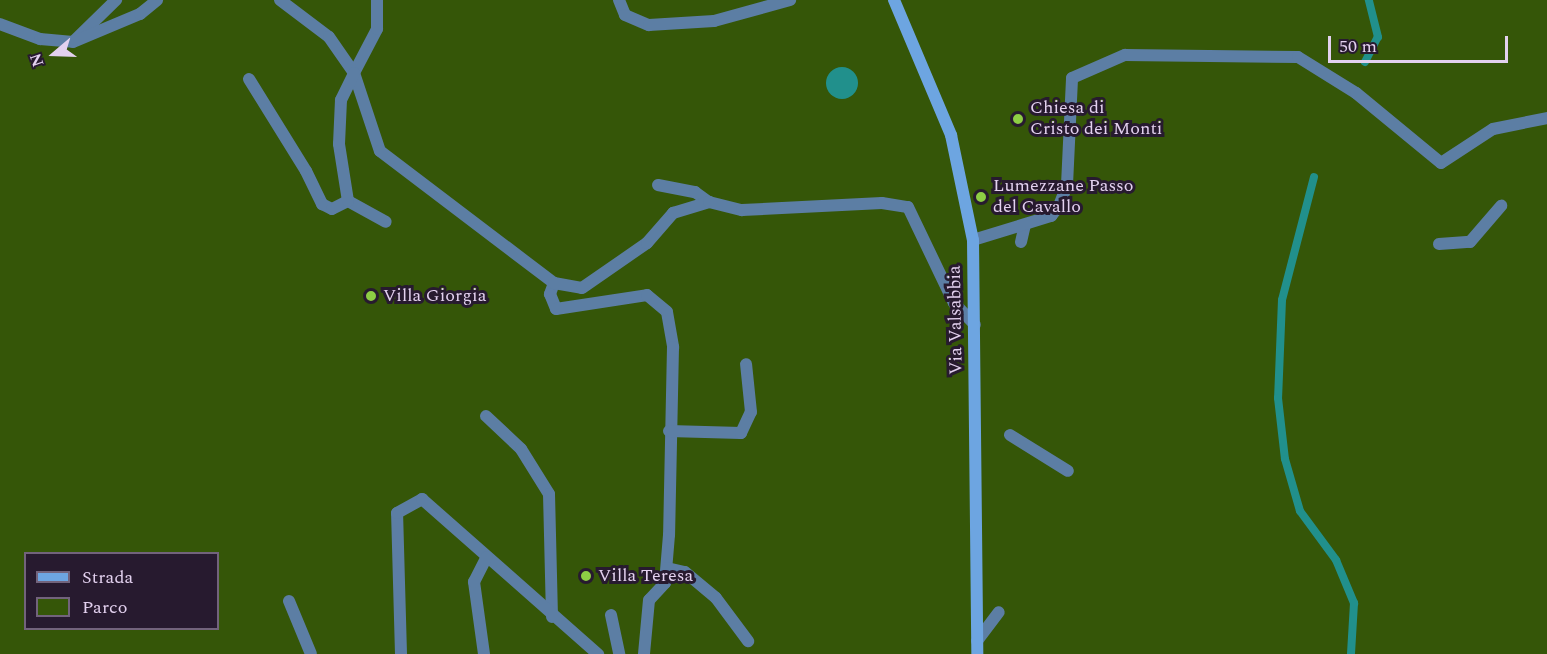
<!DOCTYPE html>
<style>
body{margin:0}
#map{position:relative;width:1547px;height:654px;overflow:hidden;background:#472959;font-family:Spectral,serif}
div>[style]{position:absolute}
.green>*{inset:0;background:#355608}
.water>*{inset:0;background:#21908c}
.round{border-radius:50%}
.stream>*{height:8px;margin:-4px;padding:0 4px;transform-origin:4px;border-radius:4px;background:#21908c}
.lane>*{height:12px;margin:-6px;padding:0 6px;transform-origin:6px;border-radius:6px;background:#5c7ea4}
.street>*{height:12px;margin:-6px;padding:0 6px;transform-origin:6px;border-radius:6px;background:#5c7ea4}
.secondary>*{height:12px;margin:-6px;padding:0 6px;transform-origin:6px;border-radius:6px;background:#6da5e1}
.dots>*{width:16px;height:16px;translate:-50% -50%;box-sizing:border-box;border:3px solid #271a2f;border-radius:50%}
span{translate:-50% -50%;white-space:nowrap;text-align:center;line-height:1.15;-webkit-text-stroke:6px #271a2f;paint-order:stroke}
.poi-label{font-size:18px;color:#e3d1ef}
.left{translate:0 -50%;text-align:left}
.street-label{font-size:18px;color:#e3d1ef}
.legend{position:absolute;left:24px;top:552px;width:195px;height:78px;box-sizing:border-box;background:#271a2f;border:2px solid #72637c;margin:0;padding:8px 10px;list-style:none;font-size:18px;color:#e3d1ef}
.legend li{display:flex;align-items:center;gap:12px;height:30px}
.legend b{width:30px;border:2px solid #72637c}
.north{position:absolute;left:24px;top:24px;width:60px;height:60px;-webkit-text-stroke:4px #271a2f;paint-order:stroke;rotate:251deg;font-size:16px;font-weight:700;line-height:24px;text-align:center;color:#e3d1ef}
.north::after{content:'';display:block;margin:auto;width:21px;height:27px;background:#e3d1ef;clip-path:polygon(50% 0,100% 100%,50% 72%,0 100%)}
.scale{position:absolute;left:1328px;top:36px;width:180px;height:27px;box-sizing:border-box;border:3px solid #e3d1ef;border-top:0;padding-left:8px;font-size:18px;line-height:21px;white-space:nowrap;color:#e3d1ef;-webkit-text-stroke:4px #271a2f;paint-order:stroke}
</style>
<div id="map">
<div class="green">
<i style="clip-path:polygon(evenodd,0 0,1547px 0,1547px 654px,0 654px,0 0,26px 554px,218px 554px,218px 628px,26px 628px,26px 554px)"></i>
</div>
<div class="water">
<i class="round" style="left:826px;top:67px;width:32px;height:32px"></i>
</div>
<div class="stream">
<i style="left:1365px;top:62px;width:28px;rotate:-63deg"></i>
<i style="left:1378px;top:37px;width:38px;rotate:-104deg"></i>
<i style="left:1314px;top:177px;width:127px;rotate:104.6deg"></i>
<i style="left:1282px;top:300px;width:98px;rotate:92.3deg"></i>
<i style="left:1278px;top:398px;width:61px;rotate:83.5deg"></i>
<i style="left:1285px;top:459px;width:54px;rotate:73.9deg"></i>
<i style="left:1300px;top:511px;width:61px;rotate:53.7deg"></i>
<i style="left:1336px;top:560px;width:47px;rotate:67.3deg"></i>
<i style="left:1354px;top:603px;width:51px;rotate:93.4deg"></i>
</div>
<div class="lane">
<i style="left:619px;top:0;width:16px;rotate:68deg"></i>
<i style="left:625px;top:15px;width:26px;rotate:23deg"></i>
<i style="left:649px;top:25px;width:65px;rotate:-3.5deg"></i>
<i style="left:714px;top:21px;width:79px;rotate:-15.4deg"></i>
<i style="left:74px;top:41px;width:59px;rotate:-44.3deg"></i>
<i style="left:354px;top:73px;width:50px;rotate:-62.4deg"></i>
<i style="left:377px;top:29px;width:29px;rotate:-90deg"></i>
<i style="left:249px;top:79px;width:108px;rotate:58.2deg"></i>
<i style="left:658px;top:185px;width:38px;rotate:11deg"></i>
<i style="left:695px;top:192px;width:17px;rotate:36deg"></i>
<i style="left:348px;top:201px;width:43px;rotate:28.9deg"></i>
<i style="left:1021px;top:242px;width:17px;rotate:-77deg"></i>
<i style="left:1439px;top:244px;width:31px;rotate:-4deg"></i>
<i style="left:1470px;top:242px;width:48px;rotate:-49.3deg"></i>
<i style="left:554px;top:283px;width:12px;rotate:110deg"></i>
<i style="left:550px;top:294px;width:16px;rotate:68deg"></i>
<i style="left:556px;top:309px;width:92px;rotate:-8.7deg"></i>
<i style="left:647px;top:295px;width:26px;rotate:40deg"></i>
<i style="left:667px;top:312px;width:36px;rotate:80deg"></i>
<i style="left:673px;top:347px;width:188px;rotate:91.2deg"></i>
<i style="left:669px;top:535px;width:48px;rotate:94.8deg"></i>
<i style="left:665px;top:583px;width:23px;rotate:133deg"></i>
<i style="left:649px;top:600px;width:54px;rotate:95.3deg"></i>
<i style="left:486px;top:416px;width:48px;rotate:43.3deg"></i>
<i style="left:521px;top:449px;width:53px;rotate:58.1deg"></i>
<i style="left:549px;top:494px;width:123px;rotate:88.6deg"></i>
<i style="left:669px;top:431px;width:72px;rotate:1.6deg"></i>
<i style="left:741px;top:433px;width:23px;rotate:-65deg"></i>
<i style="left:751px;top:412px;width:48px;rotate:-95.9deg"></i>
<i style="left:667px;top:568px;width:18px;rotate:13deg"></i>
<i style="left:685px;top:572px;width:40px;rotate:40deg"></i>
<i style="left:716px;top:598px;width:54px;rotate:53.3deg"></i>
<i style="left:289px;top:601px;width:57px;rotate:67.5deg"></i>
<i style="left:611px;top:615px;width:40px;rotate:78deg"></i>
<i style="left:977px;top:641px;width:36px;rotate:-53deg"></i>
<i style="left:401px;top:654px;width:141px;rotate:-91.6deg"></i>
<i style="left:397px;top:513px;width:29px;rotate:-29deg"></i>
<i style="left:422px;top:499px;width:235px;rotate:41.4deg"></i>
<i style="left:484px;top:654px;width:73px;rotate:-97.9deg"></i>
<i style="left:474px;top:582px;width:28px;rotate:-63deg"></i>
</div>
<div class="street">
<i style="left:280px;top:0;width:61px;rotate:37.1deg"></i>
<i style="left:329px;top:37px;width:44px;rotate:55.2deg"></i>
<i style="left:354px;top:73px;width:82px;rotate:71.6deg"></i>
<i style="left:380px;top:151px;width:218px;rotate:37.2deg"></i>
<i style="left:554px;top:283px;width:28px;rotate:10deg"></i>
<i style="left:582px;top:288px;width:79px;rotate:-34.7deg"></i>
<i style="left:647px;top:243px;width:40px;rotate:-49deg"></i>
<i style="left:673px;top:213px;width:38px;rotate:-17deg"></i>
<i style="left:709px;top:202px;width:34px;rotate:14deg"></i>
<i style="left:742px;top:210px;width:140px;rotate:-2.9deg"></i>
<i style="left:882px;top:203px;width:26px;rotate:9deg"></i>
<i style="left:908px;top:207px;width:106px;rotate:64.4deg"></i>
<i style="left:954px;top:303px;width:30px;rotate:46deg"></i>
<i style="left:0;top:24px;width:43px;rotate:20.6deg"></i>
<i style="left:40px;top:39px;width:33px;rotate:5deg"></i>
<i style="left:73px;top:42px;width:73px;rotate:-22.7deg"></i>
<i style="left:140px;top:14px;width:22px;rotate:-39deg"></i>
<i style="left:306px;top:171px;width:37px;rotate:64deg"></i>
<i style="left:322px;top:204px;width:11px;rotate:27deg"></i>
<i style="left:332px;top:209px;width:18px;rotate:-27deg"></i>
<i style="left:348px;top:201px;width:58px;rotate:-99deg"></i>
<i style="left:339px;top:144px;width:44px;rotate:-87.4deg"></i>
<i style="left:341px;top:100px;width:30px;rotate:-64deg"></i>
<i style="left:973px;top:240px;width:82px;rotate:-17.1deg"></i>
<i style="left:1051px;top:216px;width:13px;rotate:-51deg"></i>
<i style="left:1059px;top:206px;width:22px;rotate:-69deg"></i>
<i style="left:1067px;top:185px;width:107px;rotate:-87.3deg"></i>
<i style="left:1072px;top:78px;width:58px;rotate:-23.5deg"></i>
<i style="left:1125px;top:55px;width:173px;rotate:0.7deg"></i>
<i style="left:1298px;top:57px;width:68px;rotate:31.8deg"></i>
<i style="left:1356px;top:93px;width:110px;rotate:39.5deg"></i>
<i style="left:1441px;top:163px;width:62px;rotate:-33.2deg"></i>
<i style="left:1493px;top:129px;width:55px;rotate:-11.5deg"></i>
<i style="left:1010px;top:435px;width:68px;rotate:31.8deg"></i>
</div>
<div class="secondary">
<i style="left:894px;top:0;width:147px;rotate:67.1deg"></i>
<i style="left:951px;top:135px;width:107px;rotate:78.2deg"></i>
<i style="left:973px;top:240px;width:414px;rotate:89.4deg"></i>
</div>
<div class="dots">
<i style="left:1018px;top:119px;background:#8dce44"></i>
<i style="left:981px;top:197px;background:#8dce44"></i>
<i style="left:371px;top:296px;background:#8dce44"></i>
<i style="left:586px;top:576px;background:#8dce44"></i>
</div>
<div class="poi-label">
<span class="left" style="left:1030px;top:119px">Chiesa di<br>Cristo dei Monti</span>
<span class="left" style="left:993px;top:197px">Lumezzane Passo<br>del Cavallo</span>
<span class="left" style="left:383px;top:296px">Villa Giorgia</span>
<span class="left" style="left:598px;top:576px">Villa Teresa</span>
</div>
<div class="street-label">
<span style="left:956px;top:320px;rotate:-91deg">Via Valsabbia</span>
</div>
<ul class="legend">
<li><b style="height:8px;background:#6da5e1"></b>Strada</li>
<li><b style="height:16px;background:#355608"></b>Parco</li>
</ul>
<div class="north">N</div>
<div class="scale">50 m</div>
</div>
